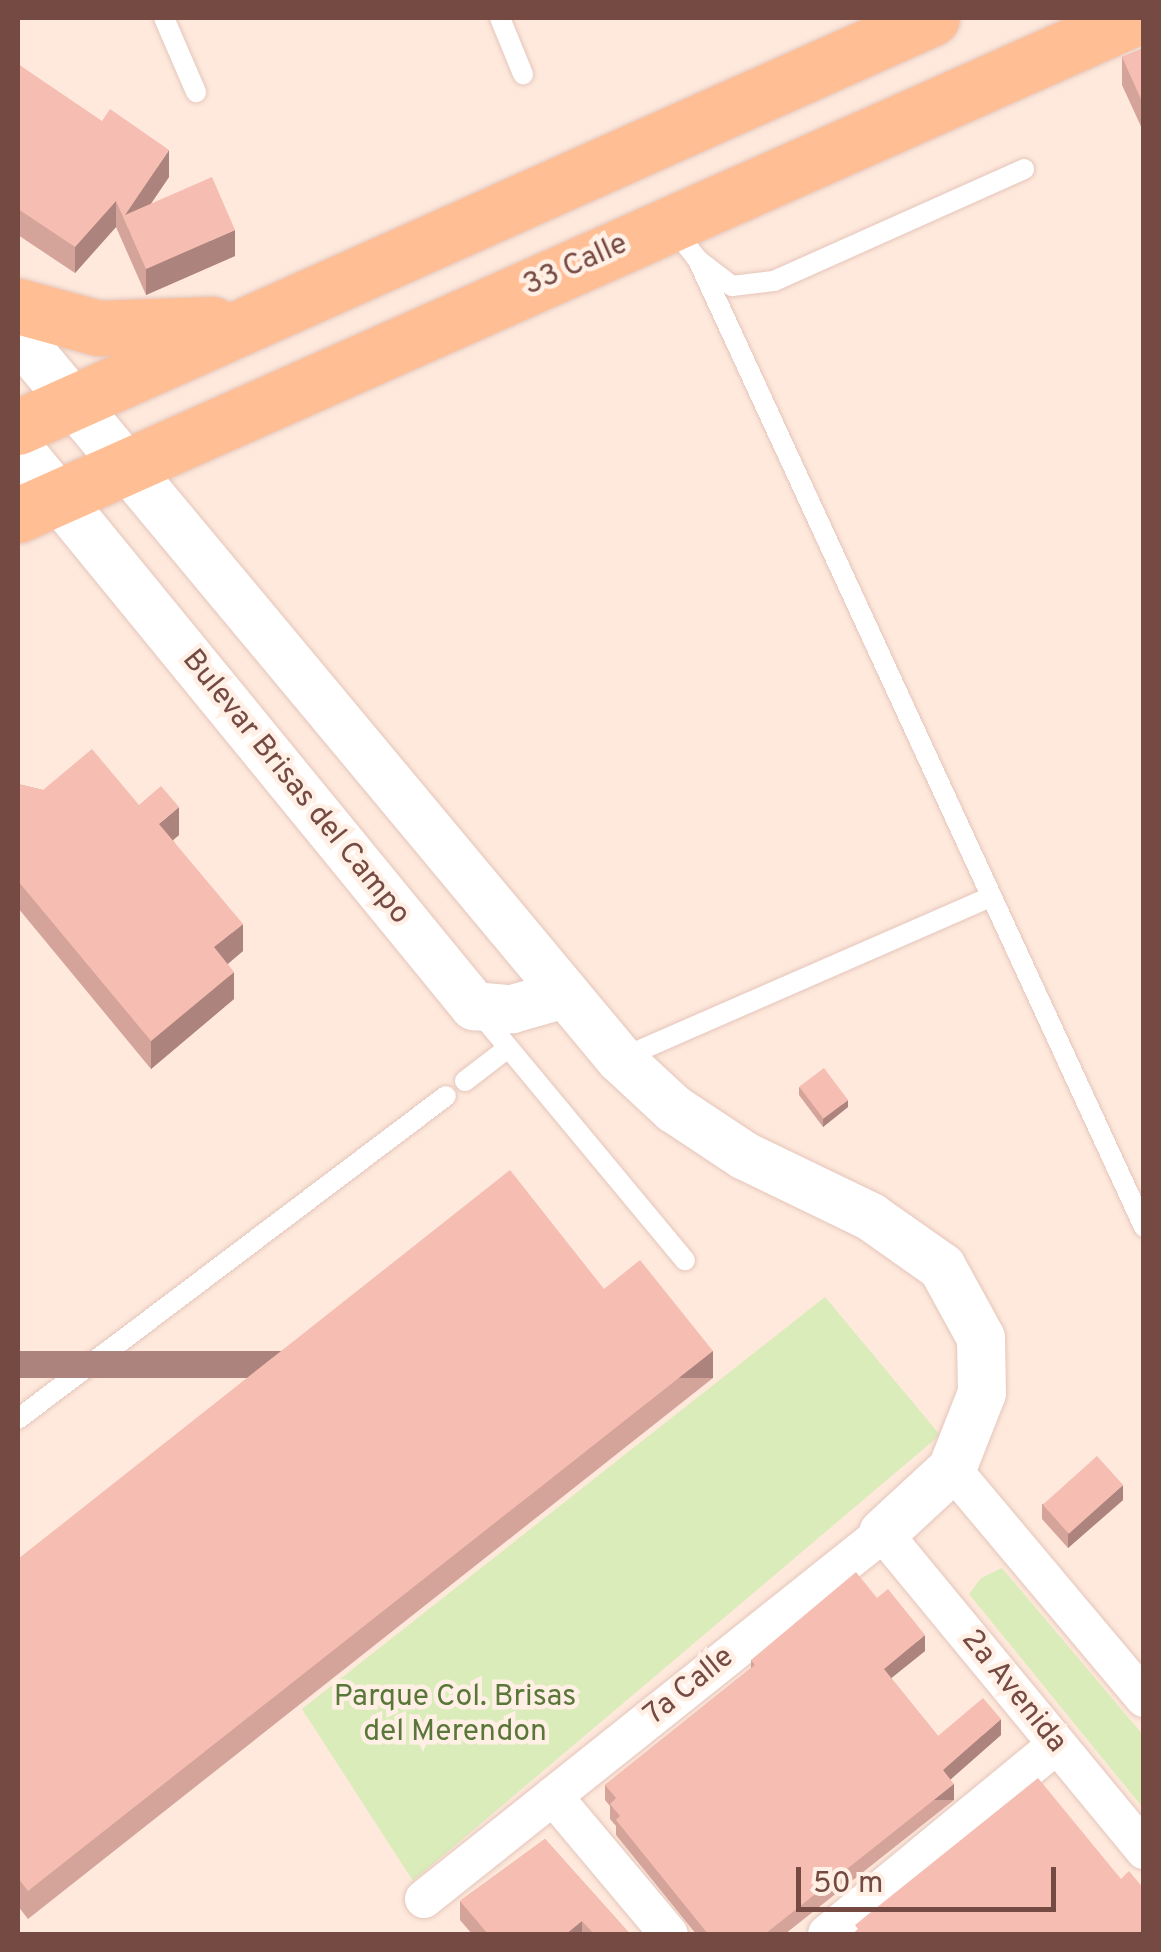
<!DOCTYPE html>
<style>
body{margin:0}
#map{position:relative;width:1161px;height:1952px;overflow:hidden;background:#fee9dc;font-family:Overpass,sans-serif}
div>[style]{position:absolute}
.green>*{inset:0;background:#daecba}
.roads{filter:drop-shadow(0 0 2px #e5c5bb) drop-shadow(0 0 2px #e5c5bb)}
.service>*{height:20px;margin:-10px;padding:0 10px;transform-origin:10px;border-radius:10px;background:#fff}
.minor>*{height:38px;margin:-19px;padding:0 19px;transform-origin:19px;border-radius:19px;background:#fff}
.tertiary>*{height:48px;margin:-24px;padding:0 24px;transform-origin:24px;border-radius:24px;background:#fff}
.primary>*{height:55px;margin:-27.5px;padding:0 27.5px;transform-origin:27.5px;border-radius:27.5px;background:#ffbe93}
.wall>*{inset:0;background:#d4a399}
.shaded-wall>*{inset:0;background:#ac847d;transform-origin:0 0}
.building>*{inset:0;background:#f6bdb2;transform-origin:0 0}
span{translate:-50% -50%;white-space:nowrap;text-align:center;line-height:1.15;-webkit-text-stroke:9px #ffefe5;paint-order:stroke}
.street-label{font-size:30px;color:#754a43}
.park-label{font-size:30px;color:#597738}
.frame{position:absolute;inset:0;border:20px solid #754a43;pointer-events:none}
.scale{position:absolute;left:796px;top:1867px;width:260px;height:45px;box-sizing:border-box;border:5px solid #754a43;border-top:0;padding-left:12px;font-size:30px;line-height:35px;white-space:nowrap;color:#754a43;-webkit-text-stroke:8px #ffefe5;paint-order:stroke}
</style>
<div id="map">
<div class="green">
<i style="clip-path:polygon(825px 1297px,940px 1435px,413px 1881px,302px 1709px)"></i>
<i style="clip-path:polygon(1002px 1568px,1143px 1735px,1143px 1808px,969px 1594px,981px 1578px)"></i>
</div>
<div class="roads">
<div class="service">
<i style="left:164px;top:18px;width:81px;rotate:66.6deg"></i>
<i style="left:500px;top:18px;width:61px;rotate:67.7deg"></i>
<i style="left:671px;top:225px;width:44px;rotate:52.4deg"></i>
<i style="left:698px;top:260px;width:43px;rotate:37.4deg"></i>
<i style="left:732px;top:286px;width:42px;rotate:-6.8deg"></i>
<i style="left:774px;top:281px;width:274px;rotate:-24.1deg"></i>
<i style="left:698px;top:260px;width:1065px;rotate:65.24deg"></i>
<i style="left:478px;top:1011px;width:324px;rotate:50.3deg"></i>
<i style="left:622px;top:1058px;width:403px;rotate:-23.6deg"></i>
<i style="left:465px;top:1081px;width:54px;rotate:-37.5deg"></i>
<i style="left:18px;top:1419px;width:536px;rotate:-37.04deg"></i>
</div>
<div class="minor">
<i style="left:952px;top:1469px;width:299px;rotate:50deg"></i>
<i style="left:553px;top:1796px;width:180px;rotate:50deg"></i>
<i style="left:424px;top:1899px;width:587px;rotate:-38.57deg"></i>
<i style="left:883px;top:1533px;width:411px;rotate:50.5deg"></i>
<i style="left:827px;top:1934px;width:297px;rotate:-39.5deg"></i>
</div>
<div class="tertiary">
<i style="left:18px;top:336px;width:941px;rotate:50.22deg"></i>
<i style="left:620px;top:1059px;width:74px;rotate:42.8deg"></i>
<i style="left:674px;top:1109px;width:85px;rotate:33.5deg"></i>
<i style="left:745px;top:1156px;width:140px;rotate:25.8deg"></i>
<i style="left:871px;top:1217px;width:87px;rotate:35.2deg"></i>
<i style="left:942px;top:1267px;width:81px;rotate:61.2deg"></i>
<i style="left:981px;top:1338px;width:55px;rotate:89deg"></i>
<i style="left:982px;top:1393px;width:82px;rotate:111.5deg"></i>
<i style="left:952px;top:1469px;width:94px;rotate:137.2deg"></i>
<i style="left:18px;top:448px;width:721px;rotate:50.74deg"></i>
<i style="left:474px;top:1006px;width:38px;rotate:5deg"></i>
<i style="left:512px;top:1009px;width:55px;rotate:-15.8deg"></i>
</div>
<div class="primary">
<i style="left:18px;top:306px;width:83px;rotate:15.4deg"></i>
<i style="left:98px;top:328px;width:114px;rotate:-2deg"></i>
<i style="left:18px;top:427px;width:1001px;rotate:-24.11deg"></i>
<i style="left:18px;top:515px;width:1222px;rotate:-24.01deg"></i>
</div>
</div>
<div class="wall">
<i style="clip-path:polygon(1144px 48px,1144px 133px,1122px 85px,1122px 57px)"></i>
<i style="clip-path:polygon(18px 64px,169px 177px,151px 204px,235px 256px,146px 295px,116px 227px,75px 273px,18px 235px)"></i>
<i style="clip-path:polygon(18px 784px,43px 790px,139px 805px,179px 835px,173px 840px,243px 951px,228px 964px,234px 999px,151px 1069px,18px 908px)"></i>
<i style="clip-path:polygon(799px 1087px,848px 1107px,823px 1127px,799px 1095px)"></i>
<i style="clip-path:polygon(604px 1289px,713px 1378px,28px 1919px,18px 1906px,18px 1559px)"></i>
<i style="clip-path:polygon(1123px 1500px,1068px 1548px,1042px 1519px,1042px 1504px)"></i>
<i style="clip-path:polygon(877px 1598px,925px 1651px,891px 1678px,938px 1736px,1001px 1735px,950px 1780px,954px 1800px,785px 1934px,696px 1934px,616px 1835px,616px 1826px,610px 1819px,610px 1806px,605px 1800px,605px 1785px,751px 1668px,751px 1660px)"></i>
<i style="clip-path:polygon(545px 1839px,630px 1934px,472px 1934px,460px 1920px,460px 1901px)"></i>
</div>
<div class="shaded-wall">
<i style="clip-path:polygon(169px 150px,169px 177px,130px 234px,125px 215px)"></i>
<i style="clip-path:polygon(116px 201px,116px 227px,75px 273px,75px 247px)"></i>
<i style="clip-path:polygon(235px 230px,235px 256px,146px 295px,146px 269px)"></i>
<i style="clip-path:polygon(179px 807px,179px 835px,159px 852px,159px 824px)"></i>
<i style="clip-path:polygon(243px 924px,243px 951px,214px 975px,214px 947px)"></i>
<i style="clip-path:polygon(234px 972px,234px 999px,151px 1069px,151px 1041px)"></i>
<i style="clip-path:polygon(848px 1100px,848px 1107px,823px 1127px,823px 1119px)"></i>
<i style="left:713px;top:1351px;width:27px;height:872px;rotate:90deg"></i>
<i style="clip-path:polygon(1123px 1485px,1123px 1500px,1068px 1548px,1068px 1533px)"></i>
<i style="clip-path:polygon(925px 1635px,925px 1651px,884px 1684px,884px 1669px)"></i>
<i style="clip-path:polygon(1001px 1719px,1001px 1735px,943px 1786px,943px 1770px)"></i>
<i style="left:954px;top:1784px;width:16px;height:241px;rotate:90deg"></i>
<i style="clip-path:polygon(582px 1921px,582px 1934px,566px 1934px)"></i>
</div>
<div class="building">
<i style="clip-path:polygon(1144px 48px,1144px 106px,1122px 57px)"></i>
<i style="clip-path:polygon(18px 64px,102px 121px,110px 109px,169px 150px,125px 215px,212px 177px,235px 230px,146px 269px,116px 201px,75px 247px,18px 209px)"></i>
<i style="clip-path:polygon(92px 749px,139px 805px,161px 786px,179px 807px,159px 824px,243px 924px,214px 947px,234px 972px,151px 1041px,18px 881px,18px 784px,43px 790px)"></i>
<i style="left:824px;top:1068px;width:40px;height:31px;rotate:53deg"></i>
<i style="clip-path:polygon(510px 1170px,604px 1289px,640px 1260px,713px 1351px,28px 1891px,18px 1878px,18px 1559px)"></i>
<i style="left:1097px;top:1456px;width:39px;height:73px;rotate:48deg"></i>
<i style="clip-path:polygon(856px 1572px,877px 1598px,888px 1589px,925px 1635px,884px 1669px,938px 1736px,983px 1698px,1001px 1719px,943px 1770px,954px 1784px,765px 1934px,708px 1934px,616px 1820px,620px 1816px,610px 1804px,616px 1798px,605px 1785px,755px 1665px,751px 1660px)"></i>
<i style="clip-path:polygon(1038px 1778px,1121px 1879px,1129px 1871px,1144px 1889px,1144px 1934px,852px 1934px,858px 1929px,855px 1925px)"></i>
<i style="clip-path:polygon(545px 1839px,630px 1934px,594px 1934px,582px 1921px,566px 1934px,488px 1934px,460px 1901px)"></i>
</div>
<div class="street-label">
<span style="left:576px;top:266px;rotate:-24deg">33 Calle</span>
<span style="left:295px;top:788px;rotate:51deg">Bulevar Brisas del Campo</span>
<span style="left:690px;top:1687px;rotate:-39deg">7a Calle</span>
<span style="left:1013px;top:1692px;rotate:51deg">2a Avenida</span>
</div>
<div class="park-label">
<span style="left:455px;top:1715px">Parque Col. Brisas<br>del Merendon</span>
</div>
<div class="frame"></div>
<div class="scale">50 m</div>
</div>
